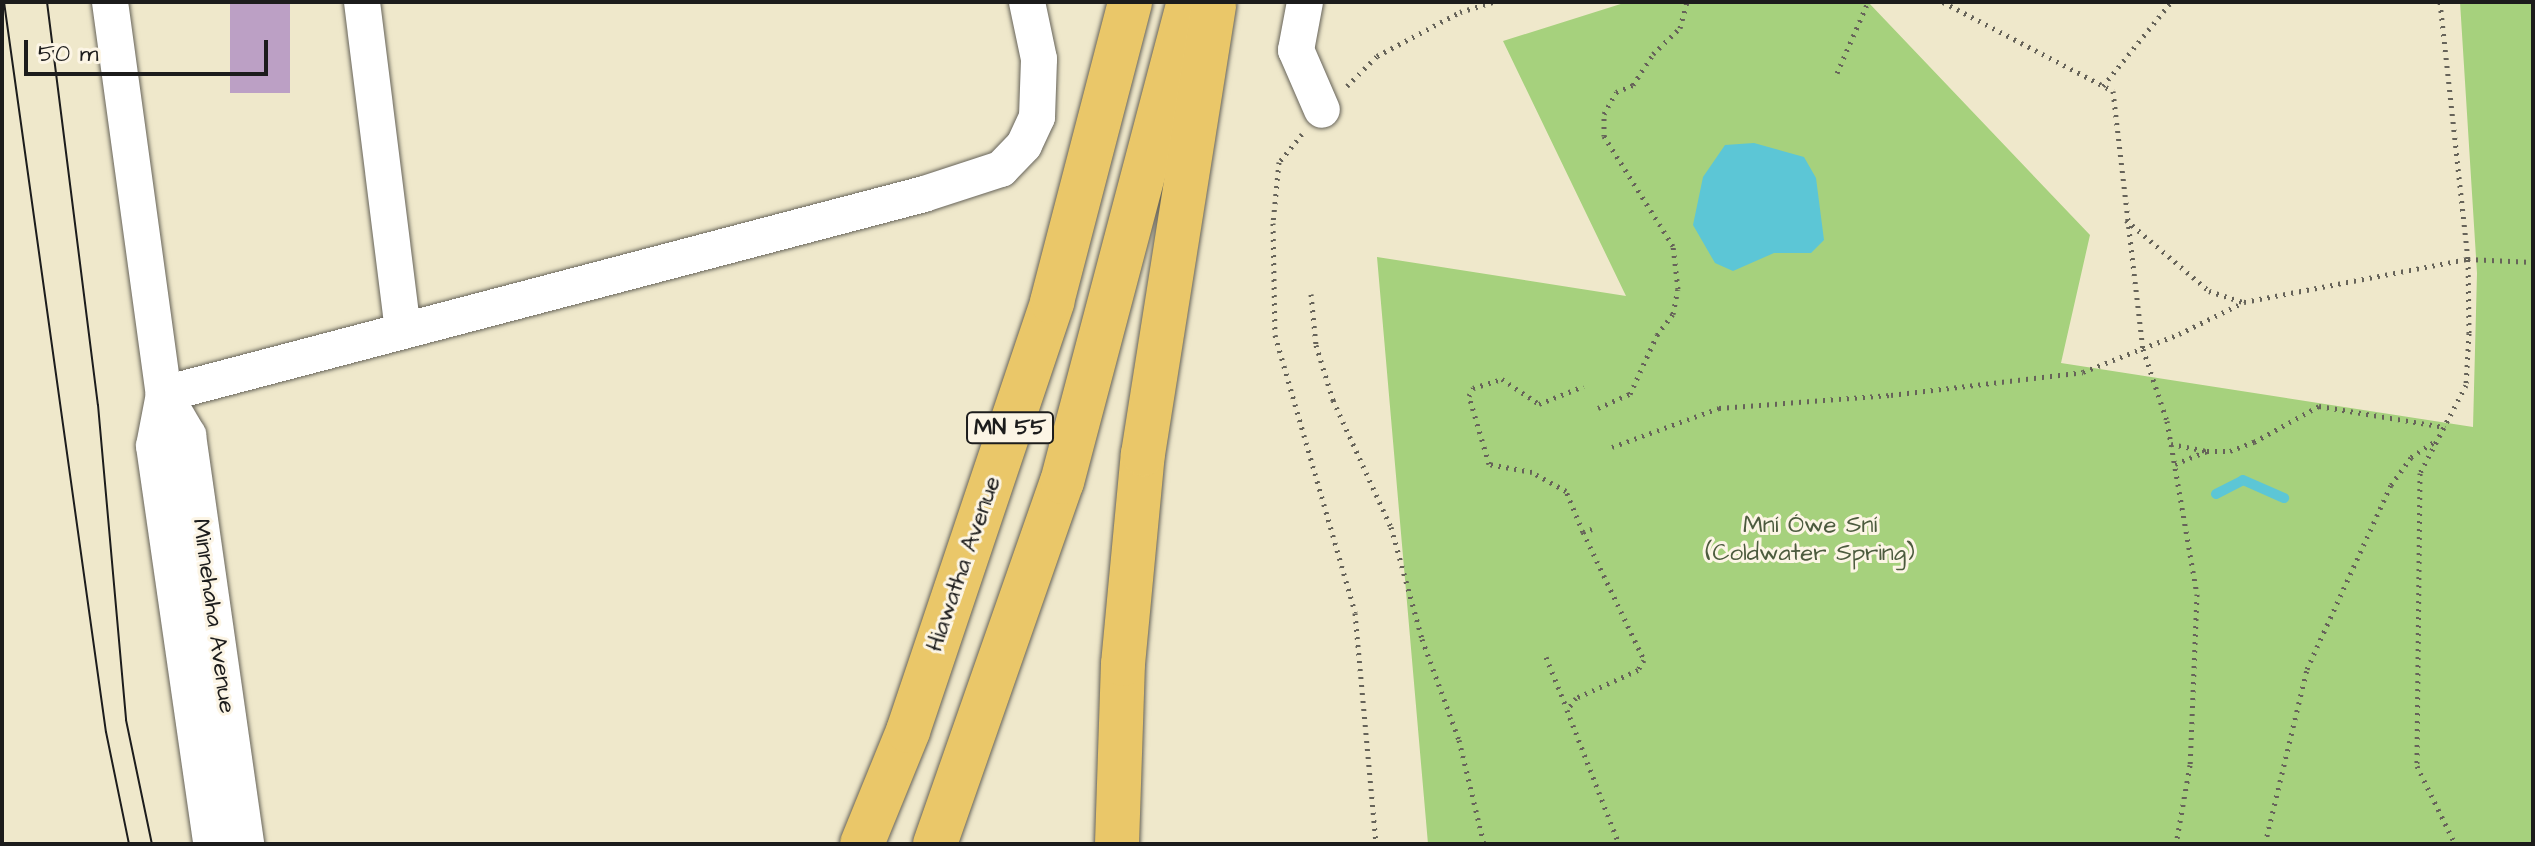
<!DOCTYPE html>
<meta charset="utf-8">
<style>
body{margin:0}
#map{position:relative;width:2535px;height:846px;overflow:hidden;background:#efe8cb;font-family:"Architects Daughter",sans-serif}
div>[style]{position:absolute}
.green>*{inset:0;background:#a6d17d}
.water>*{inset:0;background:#5cc6d6}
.stream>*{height:10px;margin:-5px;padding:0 5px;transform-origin:5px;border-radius:5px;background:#5cc6d6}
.building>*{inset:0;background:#bca0c5;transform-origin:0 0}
.path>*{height:5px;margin-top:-2.5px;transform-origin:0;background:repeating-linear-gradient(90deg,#666359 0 2px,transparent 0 8px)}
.roads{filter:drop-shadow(0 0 2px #666359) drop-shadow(0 0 2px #666359)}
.minor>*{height:36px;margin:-18px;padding:0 18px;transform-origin:18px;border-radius:18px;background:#fff}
.highway>*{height:44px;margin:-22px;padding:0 22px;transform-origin:22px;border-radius:22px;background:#eac769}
.tram>*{height:2px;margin:-1px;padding:0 1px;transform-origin:1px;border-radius:1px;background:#1c1c1c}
span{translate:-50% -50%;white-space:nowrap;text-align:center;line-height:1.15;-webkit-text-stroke:6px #fcf5e5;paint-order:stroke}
.shield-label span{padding:2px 6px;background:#fcf5e5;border:2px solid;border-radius:6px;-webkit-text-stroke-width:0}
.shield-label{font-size:22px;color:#1c1c1c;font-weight:700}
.park-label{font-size:24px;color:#4c5b3e}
.street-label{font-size:24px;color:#1c1c1c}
.frame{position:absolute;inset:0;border:4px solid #1c1c1c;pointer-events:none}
.scale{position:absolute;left:24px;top:40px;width:244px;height:36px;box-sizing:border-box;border:4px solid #1c1c1c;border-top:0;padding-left:10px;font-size:24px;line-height:28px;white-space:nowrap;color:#1c1c1c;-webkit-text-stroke:6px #fcf5e5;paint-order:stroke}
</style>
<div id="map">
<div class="green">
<i style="clip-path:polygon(1627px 2px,1868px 2px,2090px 235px,2061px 363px,2473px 427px,2477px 273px,2460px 2px,2533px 2px,2533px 844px,1428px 844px,1377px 257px,1626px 296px,1503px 41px)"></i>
</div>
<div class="water">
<i style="clip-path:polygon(1754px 143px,1804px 157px,1816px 178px,1824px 240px,1811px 253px,1774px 253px,1733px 271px,1715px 263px,1693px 225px,1703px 177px,1725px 145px)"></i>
</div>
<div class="stream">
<i style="left:2216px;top:494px;width:30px;rotate:-27deg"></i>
<i style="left:2243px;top:480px;width:45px;rotate:23.7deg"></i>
</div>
<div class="building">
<i style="left:230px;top:2px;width:60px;height:91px"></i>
</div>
<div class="path">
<i style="left:1943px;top:2px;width:192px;rotate:27.6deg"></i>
<i style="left:2113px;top:91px;width:260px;rotate:83.4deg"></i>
<i style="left:2143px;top:349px;width:76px;rotate:71.6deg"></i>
<i style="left:2167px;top:421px;width:176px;rotate:80.2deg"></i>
<i style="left:2197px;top:594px;width:171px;rotate:92.3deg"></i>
<i style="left:2190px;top:765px;width:80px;rotate:100deg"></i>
<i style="left:2440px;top:2px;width:259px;rotate:83.8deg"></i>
<i style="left:2468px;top:259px;width:74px;rotate:89.2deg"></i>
<i style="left:2469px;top:333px;width:52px;rotate:93.3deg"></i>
<i style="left:2466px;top:385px;width:99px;rotate:117.6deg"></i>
<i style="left:2420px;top:473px;width:293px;rotate:90.6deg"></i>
<i style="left:2417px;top:766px;width:87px;rotate:64deg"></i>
<i style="left:1837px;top:73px;width:77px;rotate:-66.4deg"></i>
<i style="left:1347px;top:86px;width:42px;rotate:-45deg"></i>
<i style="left:1377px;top:56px;width:94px;rotate:-27.9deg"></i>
<i style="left:1460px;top:12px;width:34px;rotate:-17deg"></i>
<i style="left:2103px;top:86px;width:108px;rotate:-51deg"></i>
<i style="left:1302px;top:134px;width:36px;rotate:129deg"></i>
<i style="left:1279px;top:162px;width:61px;rotate:95.6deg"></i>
<i style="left:1273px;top:223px;width:112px;rotate:89deg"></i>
<i style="left:1275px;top:335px;width:289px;rotate:73.9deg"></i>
<i style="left:1355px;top:613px;width:232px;rotate:84.8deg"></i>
<i style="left:2126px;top:220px;width:109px;rotate:40.5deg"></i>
<i style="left:2209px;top:291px;width:36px;rotate:18deg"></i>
<i style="left:1311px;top:294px;width:51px;rotate:84.4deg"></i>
<i style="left:1316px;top:345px;width:58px;rotate:72.8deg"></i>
<i style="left:1333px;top:400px;width:140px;rotate:65.5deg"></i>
<i style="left:1391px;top:527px;width:116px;rotate:74.5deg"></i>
<i style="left:1422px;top:639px;width:108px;rotate:69.9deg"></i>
<i style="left:1459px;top:740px;width:107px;rotate:76.5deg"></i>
<i style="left:1598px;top:408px;width:35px;rotate:-24deg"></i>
<i style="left:1630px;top:394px;width:65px;rotate:-65.4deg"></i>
<i style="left:1657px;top:335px;width:26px;rotate:-53deg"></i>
<i style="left:1673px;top:314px;width:25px;rotate:-79deg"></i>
<i style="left:1678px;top:289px;width:43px;rotate:-96.6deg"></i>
<i style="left:1673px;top:246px;width:130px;rotate:-122.1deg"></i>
<i style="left:1604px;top:136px;width:22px;rotate:-90deg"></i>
<i style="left:1604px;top:114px;width:25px;rotate:-61deg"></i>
<i style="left:1616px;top:92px;width:18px;rotate:-22deg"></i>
<i style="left:1633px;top:85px;width:37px;rotate:-57deg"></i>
<i style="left:1653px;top:54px;width:37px;rotate:-44deg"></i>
<i style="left:1680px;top:28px;width:27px;rotate:-75deg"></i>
<i style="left:2171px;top:444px;width:36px;rotate:11deg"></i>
<i style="left:1612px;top:447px;width:114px;rotate:-20deg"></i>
<i style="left:1719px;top:408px;width:172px;rotate:-4.3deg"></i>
<i style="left:1891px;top:395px;width:193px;rotate:-6.8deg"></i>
<i style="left:2083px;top:372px;width:103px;rotate:-21.6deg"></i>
<i style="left:2179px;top:334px;width:72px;rotate:-26.2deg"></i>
<i style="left:2244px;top:302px;width:228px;rotate:-10.9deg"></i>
<i style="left:2468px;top:259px;width:65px;rotate:2.6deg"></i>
<i style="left:2175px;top:464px;width:35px;rotate:-22deg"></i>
<i style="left:2207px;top:451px;width:23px"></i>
<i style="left:2230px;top:451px;width:26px;rotate:-21deg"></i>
<i style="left:2254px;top:442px;width:74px;rotate:-29deg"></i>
<i style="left:2319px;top:406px;width:128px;rotate:9.5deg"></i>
<i style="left:1592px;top:529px;width:9px;rotate:162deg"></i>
<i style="left:1583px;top:532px;width:142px;rotate:64.5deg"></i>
<i style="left:1644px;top:660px;width:12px;rotate:121deg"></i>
<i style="left:1638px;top:670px;width:68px;rotate:155.7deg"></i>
<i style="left:1576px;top:698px;width:15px;rotate:127deg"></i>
<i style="left:1567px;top:710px;width:144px;rotate:68.8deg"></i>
<i style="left:1583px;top:532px;width:44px;rotate:-112.5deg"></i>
<i style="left:1566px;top:491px;width:39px;rotate:-151deg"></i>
<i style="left:1532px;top:472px;width:44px;rotate:-169.5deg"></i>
<i style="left:1489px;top:464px;width:71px;rotate:-106.4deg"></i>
<i style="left:1469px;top:396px;width:9px;rotate:-63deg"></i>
<i style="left:1473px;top:388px;width:30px;rotate:-17deg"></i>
<i style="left:1502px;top:379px;width:45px;rotate:34deg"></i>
<i style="left:1539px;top:404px;width:48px;rotate:-21.8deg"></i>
<i style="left:1546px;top:657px;width:56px;rotate:68deg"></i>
<i style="left:2265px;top:844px;width:180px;rotate:-76.5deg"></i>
<i style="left:2307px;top:669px;width:202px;rotate:-65.5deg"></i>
<i style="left:2391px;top:485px;width:34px;rotate:-54deg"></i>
<i style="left:2411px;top:457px;width:30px;rotate:-33deg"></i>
</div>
<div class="roads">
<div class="minor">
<i style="left:110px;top:2px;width:396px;rotate:82.2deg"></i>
<i style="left:164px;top:394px;width:53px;rotate:100.9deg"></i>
<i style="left:154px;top:446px;width:402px;rotate:81.8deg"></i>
<i style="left:362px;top:2px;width:330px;rotate:82.9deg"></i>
<i style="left:1305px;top:2px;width:49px;rotate:100.6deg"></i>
<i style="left:1296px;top:50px;width:65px;rotate:66.6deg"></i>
<i style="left:164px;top:394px;width:786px;rotate:-14.74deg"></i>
<i style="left:924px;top:194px;width:81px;rotate:-18deg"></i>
<i style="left:1001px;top:169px;width:33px;rotate:-46deg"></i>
<i style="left:1024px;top:145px;width:31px;rotate:-65deg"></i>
<i style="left:1037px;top:117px;width:58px;rotate:-88deg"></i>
<i style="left:1039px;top:59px;width:58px;rotate:-101.9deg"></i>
<i style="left:164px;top:394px;width:48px;rotate:59.7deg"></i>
<i style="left:188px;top:435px;width:413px;rotate:81.9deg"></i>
</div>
<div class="highway">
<i style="left:862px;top:844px;width:122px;rotate:-67.8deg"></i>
<i style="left:908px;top:731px;width:453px;rotate:-71.4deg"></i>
<i style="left:1052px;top:302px;width:310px;rotate:-75.4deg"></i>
<i style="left:935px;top:844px;width:384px;rotate:-70.7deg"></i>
<i style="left:1062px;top:482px;width:497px;rotate:-75.2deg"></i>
<i style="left:1117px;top:844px;width:180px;rotate:-88.1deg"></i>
<i style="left:1123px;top:664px;width:211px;rotate:-84.6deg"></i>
<i style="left:1143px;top:454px;width:455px;rotate:-81deg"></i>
</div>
</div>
<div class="tram">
<i style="left:4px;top:2px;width:737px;rotate:82.05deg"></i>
<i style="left:106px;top:732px;width:114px;rotate:78.4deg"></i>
<i style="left:47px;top:2px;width:406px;rotate:82.8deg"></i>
<i style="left:98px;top:405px;width:316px;rotate:84.9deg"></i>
<i style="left:126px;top:720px;width:127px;rotate:78.2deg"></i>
</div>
<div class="shield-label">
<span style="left:1010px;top:428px">MN 55</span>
</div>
<div class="park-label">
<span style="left:1810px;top:540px">Mní Ówe Sní<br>(Coldwater Spring)</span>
</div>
<div class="street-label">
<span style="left:964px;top:564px;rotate:-71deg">Hiawatha Avenue</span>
<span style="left:213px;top:616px;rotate:82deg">Minnehaha Avenue</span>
</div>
<div class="frame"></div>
<div class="scale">50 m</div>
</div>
